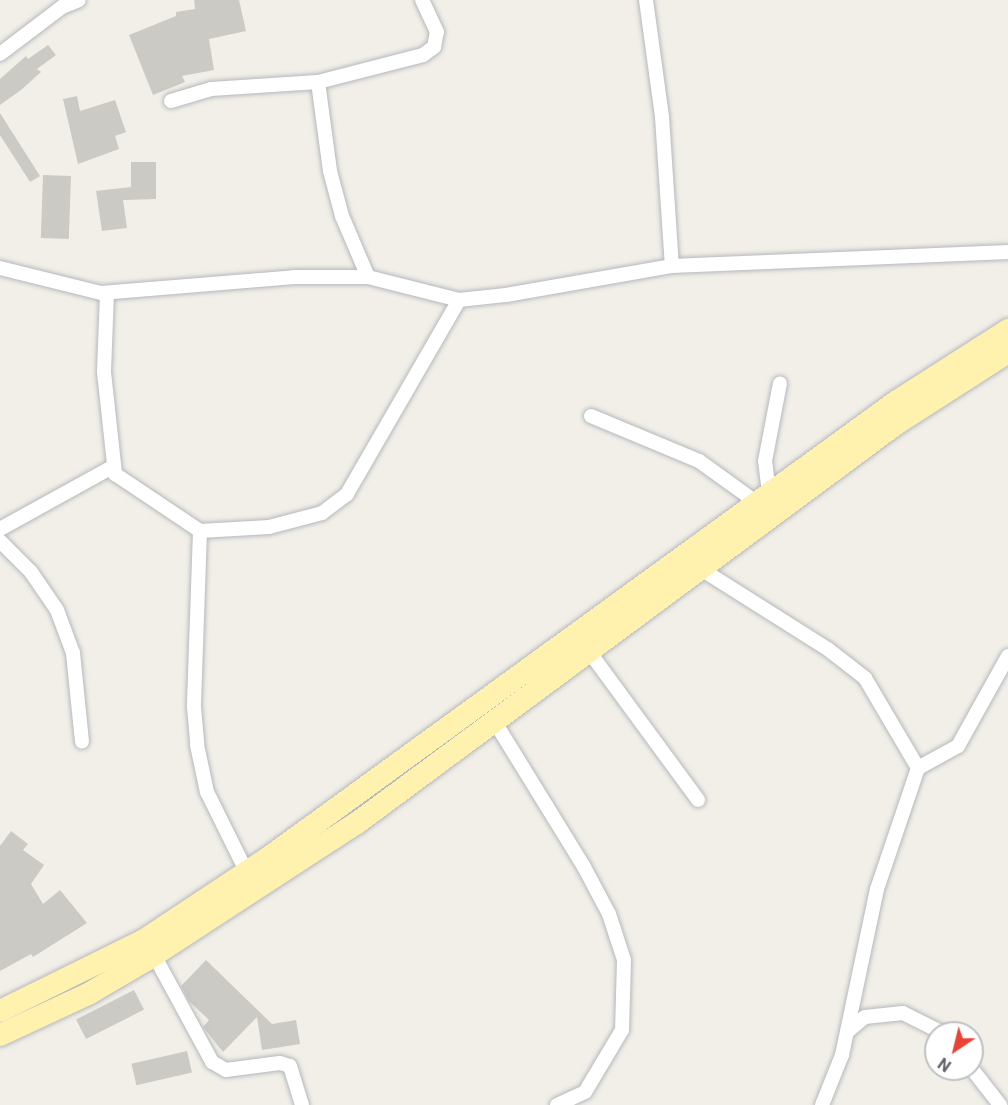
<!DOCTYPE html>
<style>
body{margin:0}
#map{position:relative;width:1008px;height:1105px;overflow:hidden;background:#f1efe8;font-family:Roboto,sans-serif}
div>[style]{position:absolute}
.building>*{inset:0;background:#cccac5;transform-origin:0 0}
.roads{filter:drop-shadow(0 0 2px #b5b8bc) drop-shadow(0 0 2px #b5b8bc)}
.street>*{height:14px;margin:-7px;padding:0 7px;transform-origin:7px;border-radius:7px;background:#fff}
.primary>*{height:22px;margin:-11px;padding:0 11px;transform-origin:11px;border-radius:11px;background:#fff2af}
span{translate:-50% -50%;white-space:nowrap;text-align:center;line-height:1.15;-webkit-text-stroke:4.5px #fff;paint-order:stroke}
.north{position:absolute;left:924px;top:1021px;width:60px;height:60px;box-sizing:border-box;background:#fff;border:2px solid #bfc1c3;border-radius:50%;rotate:215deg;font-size:16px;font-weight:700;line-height:24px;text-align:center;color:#5f6368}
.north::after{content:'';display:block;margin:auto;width:21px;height:27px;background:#ea4335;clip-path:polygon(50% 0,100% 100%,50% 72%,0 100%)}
</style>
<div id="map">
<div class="building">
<i style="clip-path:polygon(194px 0,239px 0,246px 31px,209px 39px,214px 70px,182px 76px,185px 82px,153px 95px,129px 35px,176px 16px,176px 12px,195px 9px)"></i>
<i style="clip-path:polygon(48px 45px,56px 55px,37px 69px,41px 72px,21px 90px,0 105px,0 79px,26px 56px,28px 59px)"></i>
<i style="clip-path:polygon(77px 96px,80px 111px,115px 100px,126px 132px,115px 136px,119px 149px,78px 164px,63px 99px)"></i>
<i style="clip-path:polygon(0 113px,40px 176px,30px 182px,0 135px)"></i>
<i style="clip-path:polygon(131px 162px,156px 162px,156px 199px,123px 200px,127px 228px,102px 231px,96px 191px,131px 187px)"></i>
<i style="left:43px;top:175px;width:28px;height:63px;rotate:2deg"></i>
<i style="clip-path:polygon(11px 831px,28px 844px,23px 850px,44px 865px,31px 884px,43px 904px,60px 890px,87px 923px,33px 957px,31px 954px,0 971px,0 846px)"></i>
<i style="clip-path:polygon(206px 960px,272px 1024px,296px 1020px,300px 1044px,262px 1050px,257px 1017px,223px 1052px,203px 1027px,209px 1020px,189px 1001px,181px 986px)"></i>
<i style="left:134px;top:990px;width:22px;height:65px;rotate:63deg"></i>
<i style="left:187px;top:1051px;width:22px;height:57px;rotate:77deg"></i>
</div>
<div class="roads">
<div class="street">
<i style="left:646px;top:0;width:118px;rotate:82.2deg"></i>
<i style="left:662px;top:117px;width:149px;rotate:86.2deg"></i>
<i style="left:0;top:54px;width:78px;rotate:-37.2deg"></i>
<i style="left:62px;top:7px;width:18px;rotate:-22deg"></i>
<i style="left:318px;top:82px;width:90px;rotate:82.3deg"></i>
<i style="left:330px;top:171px;width:47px;rotate:75.1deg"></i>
<i style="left:342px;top:216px;width:66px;rotate:66.9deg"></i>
<i style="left:171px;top:101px;width:42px;rotate:-16.7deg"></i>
<i style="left:211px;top:89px;width:107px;rotate:-3.7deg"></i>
<i style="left:318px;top:82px;width:108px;rotate:-14.4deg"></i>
<i style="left:423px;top:55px;width:14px;rotate:-36deg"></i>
<i style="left:434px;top:47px;width:15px;rotate:-79deg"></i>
<i style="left:437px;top:32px;width:35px;rotate:-115deg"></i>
<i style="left:0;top:268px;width:104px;rotate:13.9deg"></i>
<i style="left:101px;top:293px;width:194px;rotate:-4.7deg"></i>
<i style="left:294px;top:277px;width:74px"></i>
<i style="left:368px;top:277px;width:94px;rotate:14.2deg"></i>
<i style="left:459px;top:300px;width:47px;rotate:-6.1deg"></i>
<i style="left:506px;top:295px;width:169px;rotate:-9.9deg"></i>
<i style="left:672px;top:266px;width:336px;rotate:-2.4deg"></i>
<i style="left:107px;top:293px;width:79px;rotate:92.2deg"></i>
<i style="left:104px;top:372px;width:103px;rotate:83.8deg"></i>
<i style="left:115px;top:474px;width:102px;rotate:33.8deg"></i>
<i style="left:200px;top:531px;width:69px;rotate:-3.3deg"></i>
<i style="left:269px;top:527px;width:55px;rotate:-14.8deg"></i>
<i style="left:322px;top:513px;width:31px;rotate:-37deg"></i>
<i style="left:347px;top:494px;width:224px;rotate:-60deg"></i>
<i style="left:591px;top:416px;width:117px;rotate:22.6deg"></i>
<i style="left:699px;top:461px;width:70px;rotate:35.7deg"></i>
<i style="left:769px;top:493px;width:32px;rotate:-97deg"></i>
<i style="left:765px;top:461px;width:79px;rotate:-79.1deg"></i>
<i style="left:0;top:529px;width:130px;rotate:-28.9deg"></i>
<i style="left:200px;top:531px;width:176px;rotate:92deg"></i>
<i style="left:194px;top:707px;width:38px;rotate:85deg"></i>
<i style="left:197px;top:745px;width:48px;rotate:78deg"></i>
<i style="left:207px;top:792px;width:90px;rotate:63.7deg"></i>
<i style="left:0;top:541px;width:44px;rotate:45deg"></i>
<i style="left:31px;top:572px;width:46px;rotate:55.6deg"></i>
<i style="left:57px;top:610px;width:46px;rotate:69.6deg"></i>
<i style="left:73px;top:653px;width:89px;rotate:84.2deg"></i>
<i style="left:701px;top:569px;width:151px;rotate:32.3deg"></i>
<i style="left:829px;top:650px;width:46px;rotate:37.9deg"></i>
<i style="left:865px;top:678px;width:104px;rotate:59.5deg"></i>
<i style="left:918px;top:768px;width:128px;rotate:108.7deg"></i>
<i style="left:877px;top:889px;width:170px;rotate:101.9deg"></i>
<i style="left:842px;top:1055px;width:54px;rotate:111.8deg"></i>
<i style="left:588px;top:650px;width:186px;rotate:53.7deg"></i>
<i style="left:493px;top:719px;width:174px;rotate:58.4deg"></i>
<i style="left:584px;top:867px;width:53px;rotate:62deg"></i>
<i style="left:609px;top:914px;width:48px;rotate:71.9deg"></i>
<i style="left:624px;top:960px;width:70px;rotate:91.6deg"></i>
<i style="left:622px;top:1030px;width:72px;rotate:120.8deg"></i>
<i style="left:585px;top:1092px;width:31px;rotate:155deg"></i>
<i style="left:918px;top:768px;width:46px;rotate:-28.8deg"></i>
<i style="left:958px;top:746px;width:103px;rotate:-60.9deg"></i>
<i style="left:154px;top:955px;width:122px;rotate:61.5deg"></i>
<i style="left:212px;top:1062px;width:16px;rotate:30deg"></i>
<i style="left:226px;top:1070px;width:54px;rotate:-7.4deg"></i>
<i style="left:280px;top:1063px;width:10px;rotate:17deg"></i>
<i style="left:290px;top:1066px;width:41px;rotate:72.9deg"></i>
<i style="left:847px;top:1032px;width:23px;rotate:-40deg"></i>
<i style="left:865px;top:1017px;width:38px;rotate:-6deg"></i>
<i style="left:903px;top:1013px;width:45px;rotate:26.6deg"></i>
<i style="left:972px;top:1069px;width:46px;rotate:52.1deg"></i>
</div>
<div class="primary">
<i style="left:0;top:1011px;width:161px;rotate:-26.2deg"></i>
<i style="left:144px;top:940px;width:149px;rotate:-33.5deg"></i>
<i style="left:268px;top:858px;width:777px;rotate:-36deg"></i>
<i style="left:897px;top:401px;width:132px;rotate:-32.6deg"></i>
<i style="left:0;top:1035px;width:99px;rotate:-25deg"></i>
<i style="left:90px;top:993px;width:67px;rotate:-30.4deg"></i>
<i style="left:148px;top:959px;width:249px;rotate:-33.1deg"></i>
<i style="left:357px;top:823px;width:671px;rotate:-36.51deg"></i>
<i style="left:896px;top:424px;width:133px;rotate:-32.7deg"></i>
</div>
</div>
<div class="north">N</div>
</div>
